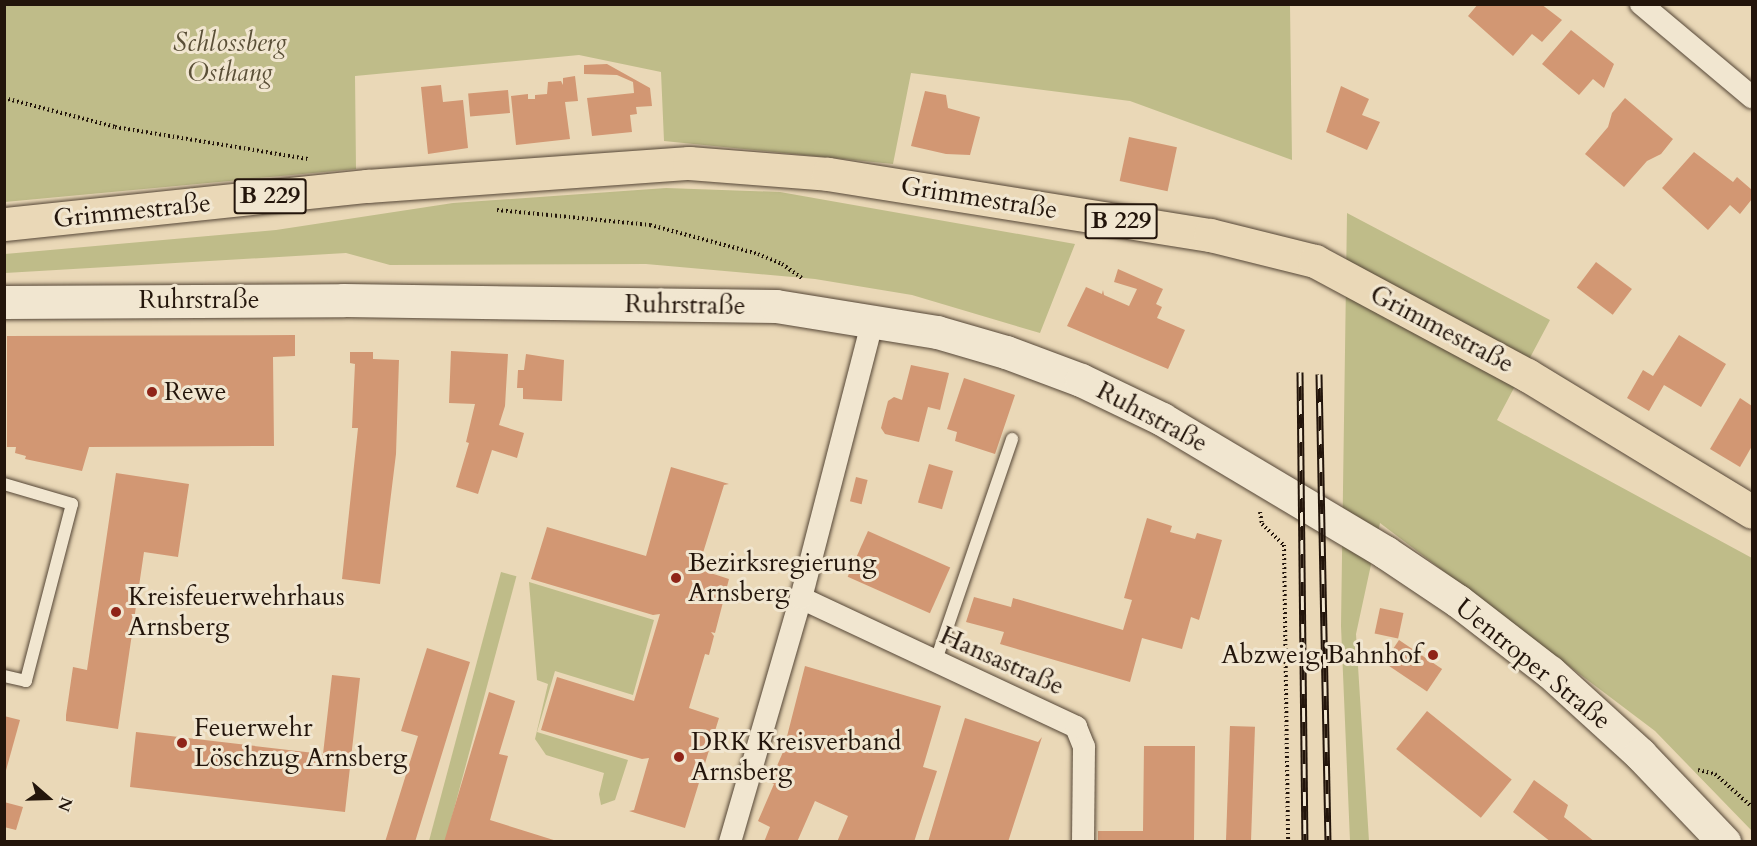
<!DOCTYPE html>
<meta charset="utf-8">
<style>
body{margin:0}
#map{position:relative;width:1757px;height:846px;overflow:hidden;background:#ead8b7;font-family:Cardo,serif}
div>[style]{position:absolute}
.green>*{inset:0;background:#bfbc89;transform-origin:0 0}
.building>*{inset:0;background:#d29773;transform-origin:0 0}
.path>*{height:4px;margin-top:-2px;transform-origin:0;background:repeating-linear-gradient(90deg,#23150b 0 1.5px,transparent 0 4.5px)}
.roads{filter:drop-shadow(0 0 2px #554636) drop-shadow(0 0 2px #554636)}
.lane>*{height:12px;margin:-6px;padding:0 6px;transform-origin:6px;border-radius:6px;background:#f1e6d0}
.street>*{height:22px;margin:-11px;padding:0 11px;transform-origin:11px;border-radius:11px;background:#f1e6d0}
.secondary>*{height:33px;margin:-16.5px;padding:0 16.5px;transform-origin:16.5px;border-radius:16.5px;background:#f1e6d0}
.primary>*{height:33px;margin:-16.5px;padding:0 16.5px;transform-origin:16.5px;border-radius:16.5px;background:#ead8b7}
.rail>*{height:7px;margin-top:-3.5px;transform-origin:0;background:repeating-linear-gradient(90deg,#f1e6d0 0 14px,#23150b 0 28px);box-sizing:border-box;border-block:2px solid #23150b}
.dots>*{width:16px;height:16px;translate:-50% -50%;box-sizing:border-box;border:3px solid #f1e6d0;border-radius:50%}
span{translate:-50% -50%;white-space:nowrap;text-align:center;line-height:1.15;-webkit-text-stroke:6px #f1e6d0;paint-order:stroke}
.shield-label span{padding:2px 4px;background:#f1e6d0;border:2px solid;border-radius:4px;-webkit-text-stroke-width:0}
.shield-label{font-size:24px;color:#23150b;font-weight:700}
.park-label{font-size:26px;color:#5a4f37;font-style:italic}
.street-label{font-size:26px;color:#23150b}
.poi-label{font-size:26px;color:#23150b}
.left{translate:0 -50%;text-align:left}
.right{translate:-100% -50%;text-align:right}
.frame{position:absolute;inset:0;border:6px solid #23150b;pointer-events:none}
.north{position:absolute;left:18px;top:768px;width:60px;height:60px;-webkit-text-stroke:4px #f1e6d0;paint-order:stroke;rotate:110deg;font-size:16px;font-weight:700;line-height:24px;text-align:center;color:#23150b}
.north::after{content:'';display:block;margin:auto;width:21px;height:27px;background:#23150b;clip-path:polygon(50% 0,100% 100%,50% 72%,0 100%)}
</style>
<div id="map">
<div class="green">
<i style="clip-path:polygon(4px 5px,1290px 5px,1292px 160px,1130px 101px,911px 73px,893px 164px,664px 141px,661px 72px,579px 55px,355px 76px,356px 169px,5px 202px)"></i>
<i style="clip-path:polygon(666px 188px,780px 192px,1075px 244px,1040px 333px,912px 295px,815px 279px,646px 264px,390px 265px,346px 253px,5px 273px,5px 254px,276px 230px,453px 203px)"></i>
<i style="clip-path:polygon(1347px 213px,1550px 320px,1497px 420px,1752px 558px,1752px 831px,1655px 731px,1380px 523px,1356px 634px,1369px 841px,1350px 841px,1341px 626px)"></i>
<i style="left:501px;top:572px;width:16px;height:282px;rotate:15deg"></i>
<i style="clip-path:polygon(529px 582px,654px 620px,633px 695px,555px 671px,537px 732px,628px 760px,615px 800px,601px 805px,599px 794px,604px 773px,546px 755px,535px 739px,548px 684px,537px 680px)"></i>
</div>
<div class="building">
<i style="clip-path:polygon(1478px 4px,1541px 4px,1562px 20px,1542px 42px,1532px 34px,1513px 56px,1468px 16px)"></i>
<i style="clip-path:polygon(1571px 30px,1614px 64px,1604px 88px,1593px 79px,1579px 95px,1542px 64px)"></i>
<i style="clip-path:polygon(607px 64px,650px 88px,652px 106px,636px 107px,637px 114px,630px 115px,632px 132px,592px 136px,587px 98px,634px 93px,633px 82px,617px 75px,584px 74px,584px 65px)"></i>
<i style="clip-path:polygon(575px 76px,578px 101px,565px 102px,570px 139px,516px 145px,511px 96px,528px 94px,528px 99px,535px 99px,535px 95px,547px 94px,548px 82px,561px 81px,563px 85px,563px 78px)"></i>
<i style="clip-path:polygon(441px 85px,443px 102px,463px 100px,468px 148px,428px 154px,421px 87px)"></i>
<i style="clip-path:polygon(1341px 86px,1369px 99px,1362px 115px,1380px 122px,1367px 150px,1326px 132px)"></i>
<i style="left:508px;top:90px;width:23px;height:40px;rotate:85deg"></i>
<i style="clip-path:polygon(925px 91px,946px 95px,948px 108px,980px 117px,970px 155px,946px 154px,911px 146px)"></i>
<i style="clip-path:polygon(1625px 98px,1673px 139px,1661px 154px,1647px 161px,1624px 187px,1585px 154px,1608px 127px,1612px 113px)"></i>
<i style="left:1129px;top:137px;width:49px;height:45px;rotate:12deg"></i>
<i style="clip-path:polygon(1694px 152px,1733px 182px,1737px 177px,1752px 190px,1752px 199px,1740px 214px,1730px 205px,1708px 230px,1662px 188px)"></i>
<i style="left:1596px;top:262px;width:45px;height:32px;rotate:37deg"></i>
<i style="clip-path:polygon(1118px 269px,1163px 289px,1156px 304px,1162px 307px,1157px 318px,1185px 330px,1168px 369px,1067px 326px,1086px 287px,1102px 294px,1103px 290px,1104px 295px,1129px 306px,1137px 289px,1114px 282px)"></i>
<i style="clip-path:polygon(295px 335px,295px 356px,273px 357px,274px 446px,89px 447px,82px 471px,25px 459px,26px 456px,15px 453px,16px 447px,7px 447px,7px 336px)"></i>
<i style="clip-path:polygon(1679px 335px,1726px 364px,1701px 407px,1664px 385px,1649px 411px,1627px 398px,1643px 370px,1653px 376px)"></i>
<i style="clip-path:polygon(451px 351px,508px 354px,505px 406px,499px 425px,524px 433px,517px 458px,492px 450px,478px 494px,456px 487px,469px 443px,466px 442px,475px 404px,449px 403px)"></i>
<i style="clip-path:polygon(350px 352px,373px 352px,373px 359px,399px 360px,396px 454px,380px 584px,342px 579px,358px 428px,352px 428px,355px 364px,350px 363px)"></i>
<i style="clip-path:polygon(526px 354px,564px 360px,562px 401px,523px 399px,523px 388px,517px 388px,518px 370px,524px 370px)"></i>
<i style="clip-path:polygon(911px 365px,949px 373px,940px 410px,928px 407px,919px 442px,885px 434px,881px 428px,888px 401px,894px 397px,902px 400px)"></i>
<i style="clip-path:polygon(964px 378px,1015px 395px,995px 454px,955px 441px,957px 432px,947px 429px)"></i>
<i style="clip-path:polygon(1740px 398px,1752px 406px,1752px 446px,1740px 467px,1710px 449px)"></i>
<i style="left:929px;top:464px;width:25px;height:40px;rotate:16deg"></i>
<i style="clip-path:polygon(671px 467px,729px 484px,724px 485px,698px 569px,729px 579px,715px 633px,711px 632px,714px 636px,709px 655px,705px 654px,689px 708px,719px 718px,685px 828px,629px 811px,634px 810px,649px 758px,642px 759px,541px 730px,557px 677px,634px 701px,660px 614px,653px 615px,531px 579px,547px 527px,646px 556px)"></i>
<i style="clip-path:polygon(116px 473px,189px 484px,178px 557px,144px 552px,118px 729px,66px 721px,66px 715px,73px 667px,87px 670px)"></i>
<i style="left:856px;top:477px;width:12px;height:25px;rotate:14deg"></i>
<i style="clip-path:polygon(1147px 518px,1172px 526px,1170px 532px,1195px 539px,1197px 533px,1222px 540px,1199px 620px,1191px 617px,1182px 649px,1142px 638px,1130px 682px,1000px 644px,1004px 632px,966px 622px,974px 597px,1011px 607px,1013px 598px,1123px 630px,1132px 600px,1124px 598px)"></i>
<i style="left:868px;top:531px;width:90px;height:50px;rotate:24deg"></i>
<i style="left:1380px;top:608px;width:24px;height:26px;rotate:12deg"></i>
<i style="left:1399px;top:640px;width:52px;height:27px;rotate:34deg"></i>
<i style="clip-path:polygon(427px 648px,470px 662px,415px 842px,385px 842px,418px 736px,401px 731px)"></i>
<i style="clip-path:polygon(805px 666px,941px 706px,923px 767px,937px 771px,914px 842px,837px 842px,848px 816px,815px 801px,797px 842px,764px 842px,770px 827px,758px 821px,774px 784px,770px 782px,783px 752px)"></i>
<i style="clip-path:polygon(332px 675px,360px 678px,345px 812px,130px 787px,136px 732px,323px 754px)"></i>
<i style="clip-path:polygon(489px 692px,515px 701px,499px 754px,508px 756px,490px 820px,560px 842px,444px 842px)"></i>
<i style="left:1427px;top:711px;width:109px;height:49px;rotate:39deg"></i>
<i style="clip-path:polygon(4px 716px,20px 720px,5px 774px,4px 774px)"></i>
<i style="clip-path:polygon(965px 718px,1038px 742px,1042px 737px,1008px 842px,928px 842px)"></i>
<i style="left:1230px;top:726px;width:25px;height:116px;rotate:2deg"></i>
<i style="clip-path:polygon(1144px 746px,1195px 746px,1194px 842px,1098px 842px,1098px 831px,1143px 831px)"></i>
<i style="clip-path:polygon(1534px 780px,1568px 805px,1564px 817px,1595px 842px,1551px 842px,1513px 812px)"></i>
<i style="clip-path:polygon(4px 802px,23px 807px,16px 830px,4px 827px)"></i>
</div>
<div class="path">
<i style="left:4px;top:98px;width:115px;rotate:14.6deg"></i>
<i style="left:115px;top:127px;width:197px;rotate:9.4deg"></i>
<i style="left:497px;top:210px;width:154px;rotate:5.6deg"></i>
<i style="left:650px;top:225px;width:112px;rotate:15deg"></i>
<i style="left:758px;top:254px;width:26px;rotate:23deg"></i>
<i style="left:782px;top:264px;width:24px;rotate:35deg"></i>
<i style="left:1260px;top:512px;width:12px;rotate:81deg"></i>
<i style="left:1262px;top:524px;width:30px;rotate:44deg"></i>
<i style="left:1284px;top:545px;width:297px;rotate:89.2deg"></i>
<i style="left:1698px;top:770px;width:17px;rotate:13deg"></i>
<i style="left:1715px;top:774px;width:50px;rotate:41.7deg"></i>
</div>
<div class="roads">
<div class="lane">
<i style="left:4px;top:484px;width:71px;rotate:16.4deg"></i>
<i style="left:72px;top:504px;width:183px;rotate:104.6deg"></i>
<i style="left:26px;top:681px;width:23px;rotate:-167deg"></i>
<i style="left:935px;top:663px;width:237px;rotate:-71deg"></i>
</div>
<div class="street">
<i style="left:1641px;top:4px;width:145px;rotate:40deg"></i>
<i style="left:801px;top:598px;width:304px;rotate:25.1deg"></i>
<i style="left:1076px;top:727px;width:22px;rotate:68deg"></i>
<i style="left:1084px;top:747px;width:95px;rotate:90.6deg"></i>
<i style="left:730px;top:842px;width:254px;rotate:-73.8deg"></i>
<i style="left:801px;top:598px;width:287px;rotate:-75.5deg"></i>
</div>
<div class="secondary">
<i style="left:4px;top:302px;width:339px;rotate:-0.3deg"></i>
<i style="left:343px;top:300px;width:433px;rotate:0.8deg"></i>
<i style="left:776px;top:306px;width:163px;rotate:9.2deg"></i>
<i style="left:937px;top:332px;width:72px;rotate:16.2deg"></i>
<i style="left:1006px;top:352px;width:80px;rotate:20.5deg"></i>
<i style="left:1081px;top:380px;width:90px;rotate:25.7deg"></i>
<i style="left:1162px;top:419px;width:260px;rotate:30.8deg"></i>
<i style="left:1385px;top:552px;width:88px;rotate:33.9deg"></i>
<i style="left:1458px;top:601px;width:116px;rotate:37.7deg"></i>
<i style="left:1550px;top:672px;width:122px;rotate:42.3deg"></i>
<i style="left:1640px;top:754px;width:122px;rotate:46.3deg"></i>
</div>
<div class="primary">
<i style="left:4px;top:224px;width:365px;rotate:-6deg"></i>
<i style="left:367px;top:186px;width:323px;rotate:-4.1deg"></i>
<i style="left:689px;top:163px;width:139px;rotate:4.5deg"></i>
<i style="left:828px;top:174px;width:387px;rotate:9.1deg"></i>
<i style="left:1210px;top:235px;width:108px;rotate:13.9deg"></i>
<i style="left:1315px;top:261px;width:241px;rotate:28.3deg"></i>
<i style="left:1527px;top:375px;width:263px;rotate:31.3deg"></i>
</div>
</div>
<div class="rail">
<i style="left:1300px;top:372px;width:470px;rotate:89.4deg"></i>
<i style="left:1319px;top:374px;width:468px;rotate:88.9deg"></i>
</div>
<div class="dots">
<i style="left:152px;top:392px;background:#8f2418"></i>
<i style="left:676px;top:578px;background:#8f2418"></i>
<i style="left:116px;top:612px;background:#8f2418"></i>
<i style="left:1433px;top:655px;background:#8f2418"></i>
<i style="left:182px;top:743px;background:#8f2418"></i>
<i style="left:679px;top:757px;background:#8f2418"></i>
</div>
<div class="shield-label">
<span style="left:270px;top:196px">B 229</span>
<span style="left:1121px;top:221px">B 229</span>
</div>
<div class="park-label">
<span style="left:230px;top:58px">Schlossberg<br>Osthang</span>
</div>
<div class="street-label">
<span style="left:979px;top:198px;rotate:9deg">Grimmestraße</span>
<span style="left:132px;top:211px;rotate:-6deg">Grimmestraße</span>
<span style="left:199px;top:300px">Ruhrstraße</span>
<span style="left:685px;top:305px;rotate:1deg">Ruhrstraße</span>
<span style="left:1442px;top:329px;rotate:28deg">Grimmestraße</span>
<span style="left:1152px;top:417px;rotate:28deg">Ruhrstraße</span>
<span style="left:1002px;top:661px;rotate:24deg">Hansastraße</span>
<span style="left:1533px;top:664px;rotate:39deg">Uentroper Straße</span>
</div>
<div class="poi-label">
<span class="left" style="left:164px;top:392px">Rewe</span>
<span class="left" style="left:688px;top:578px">Bezirksregierung<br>Arnsberg</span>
<span class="left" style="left:128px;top:612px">Kreisfeuerwehrhaus<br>Arnsberg</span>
<span class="right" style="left:1421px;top:655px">Abzweig Bahnhof</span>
<span class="left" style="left:194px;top:743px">Feuerwehr<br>Löschzug Arnsberg</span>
<span class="left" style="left:691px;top:757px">DRK Kreisverband<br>Arnsberg</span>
</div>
<div class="frame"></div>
<div class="north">N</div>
</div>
